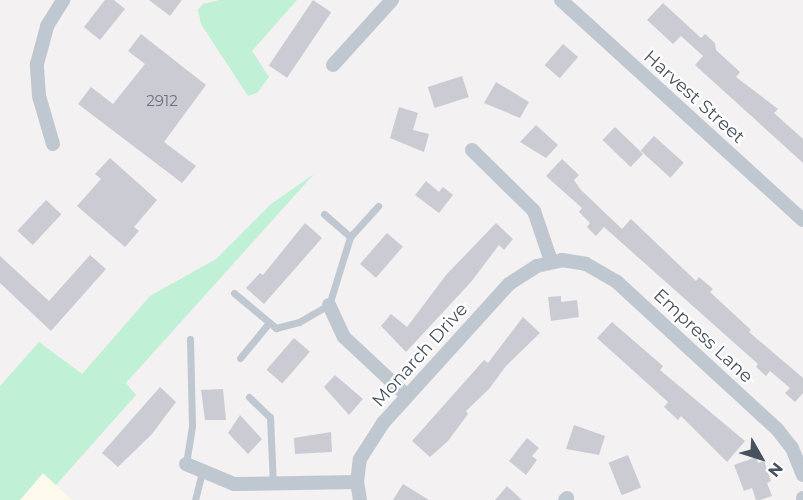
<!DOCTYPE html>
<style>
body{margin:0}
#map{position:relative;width:803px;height:500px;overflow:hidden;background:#f3f1f1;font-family:Montserrat,sans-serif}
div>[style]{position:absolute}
.commercial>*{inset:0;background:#fdf9eb}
.green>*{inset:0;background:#c0f0d6}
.building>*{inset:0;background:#cbccd3;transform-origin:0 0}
.service>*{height:7px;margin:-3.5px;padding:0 3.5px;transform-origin:3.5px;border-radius:3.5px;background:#bfc7d0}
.minor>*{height:14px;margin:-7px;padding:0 7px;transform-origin:7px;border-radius:7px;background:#bfc7d0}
span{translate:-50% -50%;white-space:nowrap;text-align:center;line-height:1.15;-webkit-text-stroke:4.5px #fff;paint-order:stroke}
.number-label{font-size:15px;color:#69707c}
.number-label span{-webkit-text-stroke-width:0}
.street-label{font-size:18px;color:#48525f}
.north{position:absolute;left:731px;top:428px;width:60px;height:60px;-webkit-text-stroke:4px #fff;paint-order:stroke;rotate:129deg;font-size:16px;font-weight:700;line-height:24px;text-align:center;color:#48525f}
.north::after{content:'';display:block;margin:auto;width:21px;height:27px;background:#48525f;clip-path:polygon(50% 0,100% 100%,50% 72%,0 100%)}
</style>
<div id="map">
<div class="commercial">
<i style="clip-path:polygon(43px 473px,72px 500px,20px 500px)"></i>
</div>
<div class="green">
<i style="clip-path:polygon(220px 0,297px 0,252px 51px,269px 77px,257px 93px,248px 96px,201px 24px,198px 10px,203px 4px)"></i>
<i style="clip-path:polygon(314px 174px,126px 383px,136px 395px,56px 485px,43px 473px,20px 500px,0 500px,0 386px,39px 342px,82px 374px,150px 296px,216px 259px,271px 204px)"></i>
</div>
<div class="building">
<i style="clip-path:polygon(105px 0,114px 0,125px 9px,100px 40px,84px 27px)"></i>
<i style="clip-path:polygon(149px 0,182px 0,170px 16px)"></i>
<i style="left:313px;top:0;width:22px;height:79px;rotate:34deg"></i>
<i style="clip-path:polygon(663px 3px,701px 38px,705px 34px,715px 43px,716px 50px,740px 72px,736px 77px,778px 109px,774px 113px,803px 139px,803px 163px,695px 65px,703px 56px,681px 36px,673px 44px,647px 20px)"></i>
<i style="clip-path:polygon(141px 34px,206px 85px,164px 142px,196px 166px,182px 183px,78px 104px,91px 87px,113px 104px,145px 64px,128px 51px)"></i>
<i style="left:563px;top:44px;width:20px;height:28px;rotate:41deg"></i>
<i style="left:462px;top:76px;width:22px;height:36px;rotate:72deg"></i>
<i style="clip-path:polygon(496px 82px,529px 102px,520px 118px,484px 103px)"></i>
<i style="clip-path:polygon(399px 107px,418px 113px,413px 130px,429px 134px,424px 152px,390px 138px)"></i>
<i style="clip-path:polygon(536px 125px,558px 145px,546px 158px,520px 142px)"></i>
<i style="left:615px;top:127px;width:39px;height:18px;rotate:44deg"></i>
<i style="left:654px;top:136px;width:40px;height:20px;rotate:42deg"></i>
<i style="clip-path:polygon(110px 158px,157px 200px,134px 227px,139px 231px,125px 247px,77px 206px,101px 179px,95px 174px)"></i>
<i style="clip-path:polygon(562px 159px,579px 175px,574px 180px,581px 190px,622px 229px,631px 219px,696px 281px,699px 277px,713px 289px,710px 292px,751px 330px,749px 332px,803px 378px,803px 393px,795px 402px,785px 393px,790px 388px,770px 371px,766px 376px,756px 367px,758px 364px,604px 227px,596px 236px,587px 227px,590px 223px,579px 212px,582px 208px,546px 176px)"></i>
<i style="clip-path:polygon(426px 181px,439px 192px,443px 187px,453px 195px,439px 213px,415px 195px)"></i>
<i style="left:46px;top:200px;width:21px;height:42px;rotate:43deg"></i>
<i style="clip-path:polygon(305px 223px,322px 238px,264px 304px,246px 288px,260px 273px,263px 275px)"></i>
<i style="clip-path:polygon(496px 223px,513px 239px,504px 250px,499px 245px,471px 282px,406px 352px,381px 326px,391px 314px,407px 327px,446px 275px)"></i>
<i style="left:387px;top:233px;width:21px;height:41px;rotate:41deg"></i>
<i style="clip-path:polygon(90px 255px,106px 269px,51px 331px,0 283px,0 256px,49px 301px)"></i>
<i style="clip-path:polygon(561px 296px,561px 302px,577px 300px,579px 317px,551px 321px,548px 297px)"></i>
<i style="clip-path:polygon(523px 317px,540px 333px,506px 366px,489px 389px,466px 411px,468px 414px,448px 441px,430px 457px,412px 441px,484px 360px,488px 363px)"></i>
<i style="clip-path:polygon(612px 322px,663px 366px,660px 370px,745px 441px,727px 462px,681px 416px,678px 420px,664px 407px,668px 402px,597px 338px)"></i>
<i style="left:294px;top:338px;width:21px;height:42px;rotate:41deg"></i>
<i style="clip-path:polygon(335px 375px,363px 399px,349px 415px,324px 387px)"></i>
<i style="clip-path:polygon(160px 387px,176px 402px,152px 434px,118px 467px,102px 453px)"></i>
<i style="clip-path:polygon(223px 389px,226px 420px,205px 420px,201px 390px)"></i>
<i style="clip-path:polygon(240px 415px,262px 439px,248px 454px,228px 433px)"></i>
<i style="clip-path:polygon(574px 425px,605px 436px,599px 455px,566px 449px)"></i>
<i style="clip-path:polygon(331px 432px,332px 452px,295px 454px,294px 438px)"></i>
<i style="clip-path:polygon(527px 438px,539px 448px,532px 456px,537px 460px,526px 475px,509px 461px)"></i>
<i style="left:628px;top:455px;width:35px;height:21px;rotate:68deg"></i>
<i style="clip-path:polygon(756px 457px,758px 463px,764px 461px,771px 481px,767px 483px,772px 496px,760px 500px,756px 500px,752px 488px,744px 491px,734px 465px)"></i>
<i style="clip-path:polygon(403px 484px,429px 500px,393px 500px)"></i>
<i style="clip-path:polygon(507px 486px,522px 500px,495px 500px)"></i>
</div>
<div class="service">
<i style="left:324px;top:214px;width:35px;rotate:41deg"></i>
<i style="left:234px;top:293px;width:55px;rotate:39.8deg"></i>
<i style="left:276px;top:328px;width:24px;rotate:-15deg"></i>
<i style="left:299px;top:322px;width:34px;rotate:-30deg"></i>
<i style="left:329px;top:305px;width:71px;rotate:-72.8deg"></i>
<i style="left:350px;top:237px;width:42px;rotate:-47.9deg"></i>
<i style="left:240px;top:358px;width:44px;rotate:-50.5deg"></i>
<i style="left:249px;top:397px;width:29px;rotate:44deg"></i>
<i style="left:270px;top:417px;width:68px;rotate:87.5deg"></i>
<i style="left:186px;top:464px;width:38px;rotate:-81deg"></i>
<i style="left:192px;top:426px;width:87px;rotate:-91.3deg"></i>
<i style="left:195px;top:500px;width:29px;rotate:-76deg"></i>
</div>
<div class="minor">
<i style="left:561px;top:0;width:327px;rotate:42.3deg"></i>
<i style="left:333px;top:65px;width:88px;rotate:-47.8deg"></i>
<i style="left:53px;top:144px;width:50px;rotate:-106.3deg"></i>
<i style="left:39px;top:96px;width:32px;rotate:-94deg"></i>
<i style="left:37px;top:64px;width:39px;rotate:-75deg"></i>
<i style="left:47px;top:26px;width:31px;rotate:-58deg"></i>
<i style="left:472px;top:150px;width:87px;rotate:44.5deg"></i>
<i style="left:534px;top:211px;width:53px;rotate:71.2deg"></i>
<i style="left:329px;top:305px;width:35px;rotate:65deg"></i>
<i style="left:344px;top:337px;width:86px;rotate:43.1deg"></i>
<i style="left:186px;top:464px;width:52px;rotate:22.6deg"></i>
<i style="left:234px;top:484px;width:123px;rotate:-0.9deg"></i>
<i style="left:360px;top:500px;width:18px;rotate:-99deg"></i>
<i style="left:357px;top:482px;width:23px;rotate:-83deg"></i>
<i style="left:360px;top:459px;width:43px;rotate:-57.4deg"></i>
<i style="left:383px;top:423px;width:188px;rotate:-47.8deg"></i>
<i style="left:509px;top:284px;width:33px;rotate:-33deg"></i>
<i style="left:537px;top:266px;width:26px;rotate:-13deg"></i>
<i style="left:562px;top:260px;width:24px;rotate:9deg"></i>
<i style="left:586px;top:264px;width:36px;rotate:30deg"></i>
<i style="left:617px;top:282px;width:217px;rotate:42.6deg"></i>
<i style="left:777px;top:429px;width:24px;rotate:52deg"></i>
<i style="left:792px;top:448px;width:29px;rotate:68deg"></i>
<i style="left:565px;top:500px;width:3px;rotate:-45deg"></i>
<i style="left:803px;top:500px;width:2px;rotate:-90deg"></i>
</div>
<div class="number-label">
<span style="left:162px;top:101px">2912</span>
</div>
<div class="street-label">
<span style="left:694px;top:97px;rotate:42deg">Harvest Street</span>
<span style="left:703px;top:336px;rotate:43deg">Empress Lane</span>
<span style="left:420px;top:355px;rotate:-48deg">Monarch Drive</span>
</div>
<div class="north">N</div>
</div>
